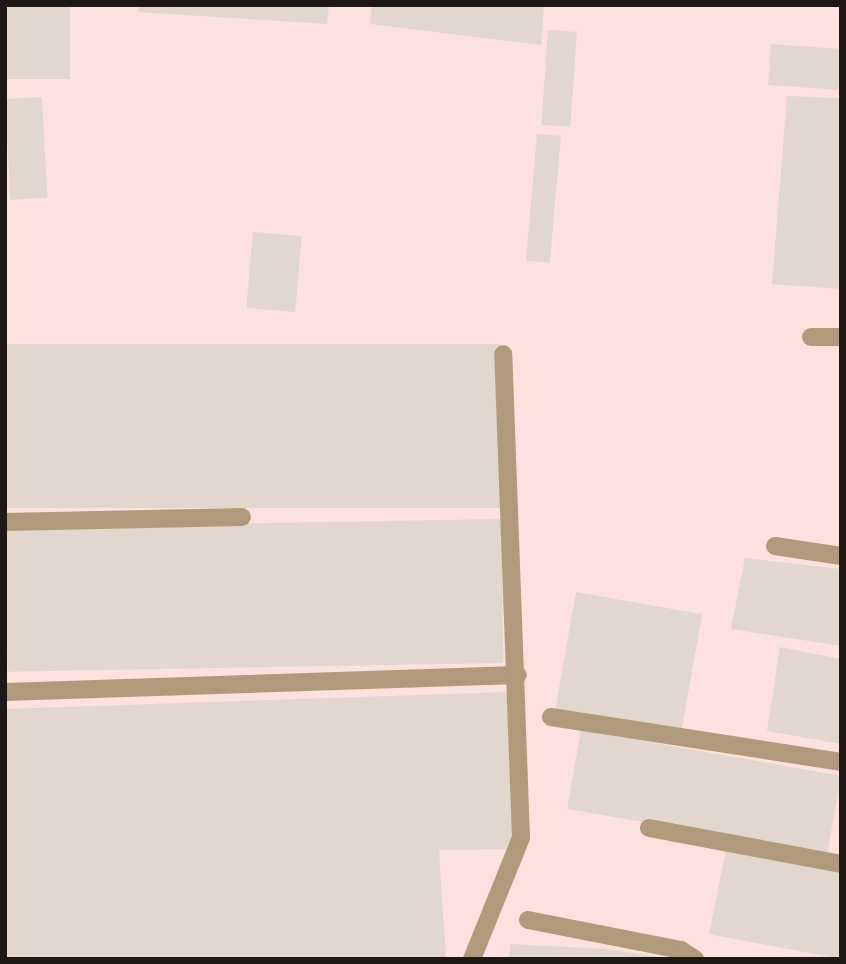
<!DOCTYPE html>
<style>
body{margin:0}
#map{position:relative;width:846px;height:964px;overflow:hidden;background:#fdf0e8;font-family:"Asap Condensed",sans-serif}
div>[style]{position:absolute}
.industrial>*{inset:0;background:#fce1de;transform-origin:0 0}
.building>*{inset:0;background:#e1d7cd;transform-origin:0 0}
.minor>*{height:18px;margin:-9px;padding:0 9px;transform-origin:9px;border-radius:9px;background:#b1997c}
span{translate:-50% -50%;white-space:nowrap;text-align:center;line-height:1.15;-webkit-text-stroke:7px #fff;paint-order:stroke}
.frame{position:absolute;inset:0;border:7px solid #1e1917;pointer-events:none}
</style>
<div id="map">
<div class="industrial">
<i style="left:5px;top:5px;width:836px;height:954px"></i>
</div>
<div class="building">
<i style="left:5px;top:5px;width:65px;height:74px"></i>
<i style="clip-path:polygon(139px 5px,329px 5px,327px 24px,138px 12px)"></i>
<i style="clip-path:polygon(372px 5px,544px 5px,541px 45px,370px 24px)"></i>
<i style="left:548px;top:30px;width:29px;height:95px;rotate:4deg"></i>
<i style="left:771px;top:44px;width:70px;height:41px;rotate:4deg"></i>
<i style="clip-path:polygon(787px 96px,841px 98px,841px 289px,772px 284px)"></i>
<i style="left:42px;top:97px;width:101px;height:37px;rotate:87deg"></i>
<i style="left:537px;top:134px;width:24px;height:127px;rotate:5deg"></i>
<i style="left:253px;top:232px;width:49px;height:76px;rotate:5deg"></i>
<i style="left:501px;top:344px;width:164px;height:496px;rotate:90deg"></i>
<i style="left:501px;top:519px;width:144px;height:496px;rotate:89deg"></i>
<i style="clip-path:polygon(745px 558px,841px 569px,841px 646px,731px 629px)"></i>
<i style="left:576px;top:592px;width:128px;height:123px;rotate:10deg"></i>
<i style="clip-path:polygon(780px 647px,841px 659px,841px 744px,767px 731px)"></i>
<i style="clip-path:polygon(509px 692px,514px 849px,439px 850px,446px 959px,5px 959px,5px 709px)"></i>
<i style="left:581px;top:730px;width:264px;height:80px;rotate:10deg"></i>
<i style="clip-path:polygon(726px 850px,841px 868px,841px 959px,709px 934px)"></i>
<i style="clip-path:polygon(510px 944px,607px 949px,672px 959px,509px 959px)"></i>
</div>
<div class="minor">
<i style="left:811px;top:337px;width:30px"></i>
<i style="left:5px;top:522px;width:237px;rotate:-1.2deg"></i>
<i style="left:775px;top:546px;width:67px;rotate:8.6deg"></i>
<i style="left:5px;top:692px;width:513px;rotate:-1.9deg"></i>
<i style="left:551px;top:717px;width:293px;rotate:8.8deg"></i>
<i style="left:649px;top:828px;width:195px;rotate:10.6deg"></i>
<i style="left:528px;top:920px;width:156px;rotate:11.1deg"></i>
<i style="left:681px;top:950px;width:17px;rotate:33deg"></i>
<i style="left:472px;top:959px;width:131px;rotate:-68deg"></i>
<i style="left:521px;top:838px;width:484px;rotate:-92.1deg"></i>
</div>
<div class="frame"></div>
</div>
